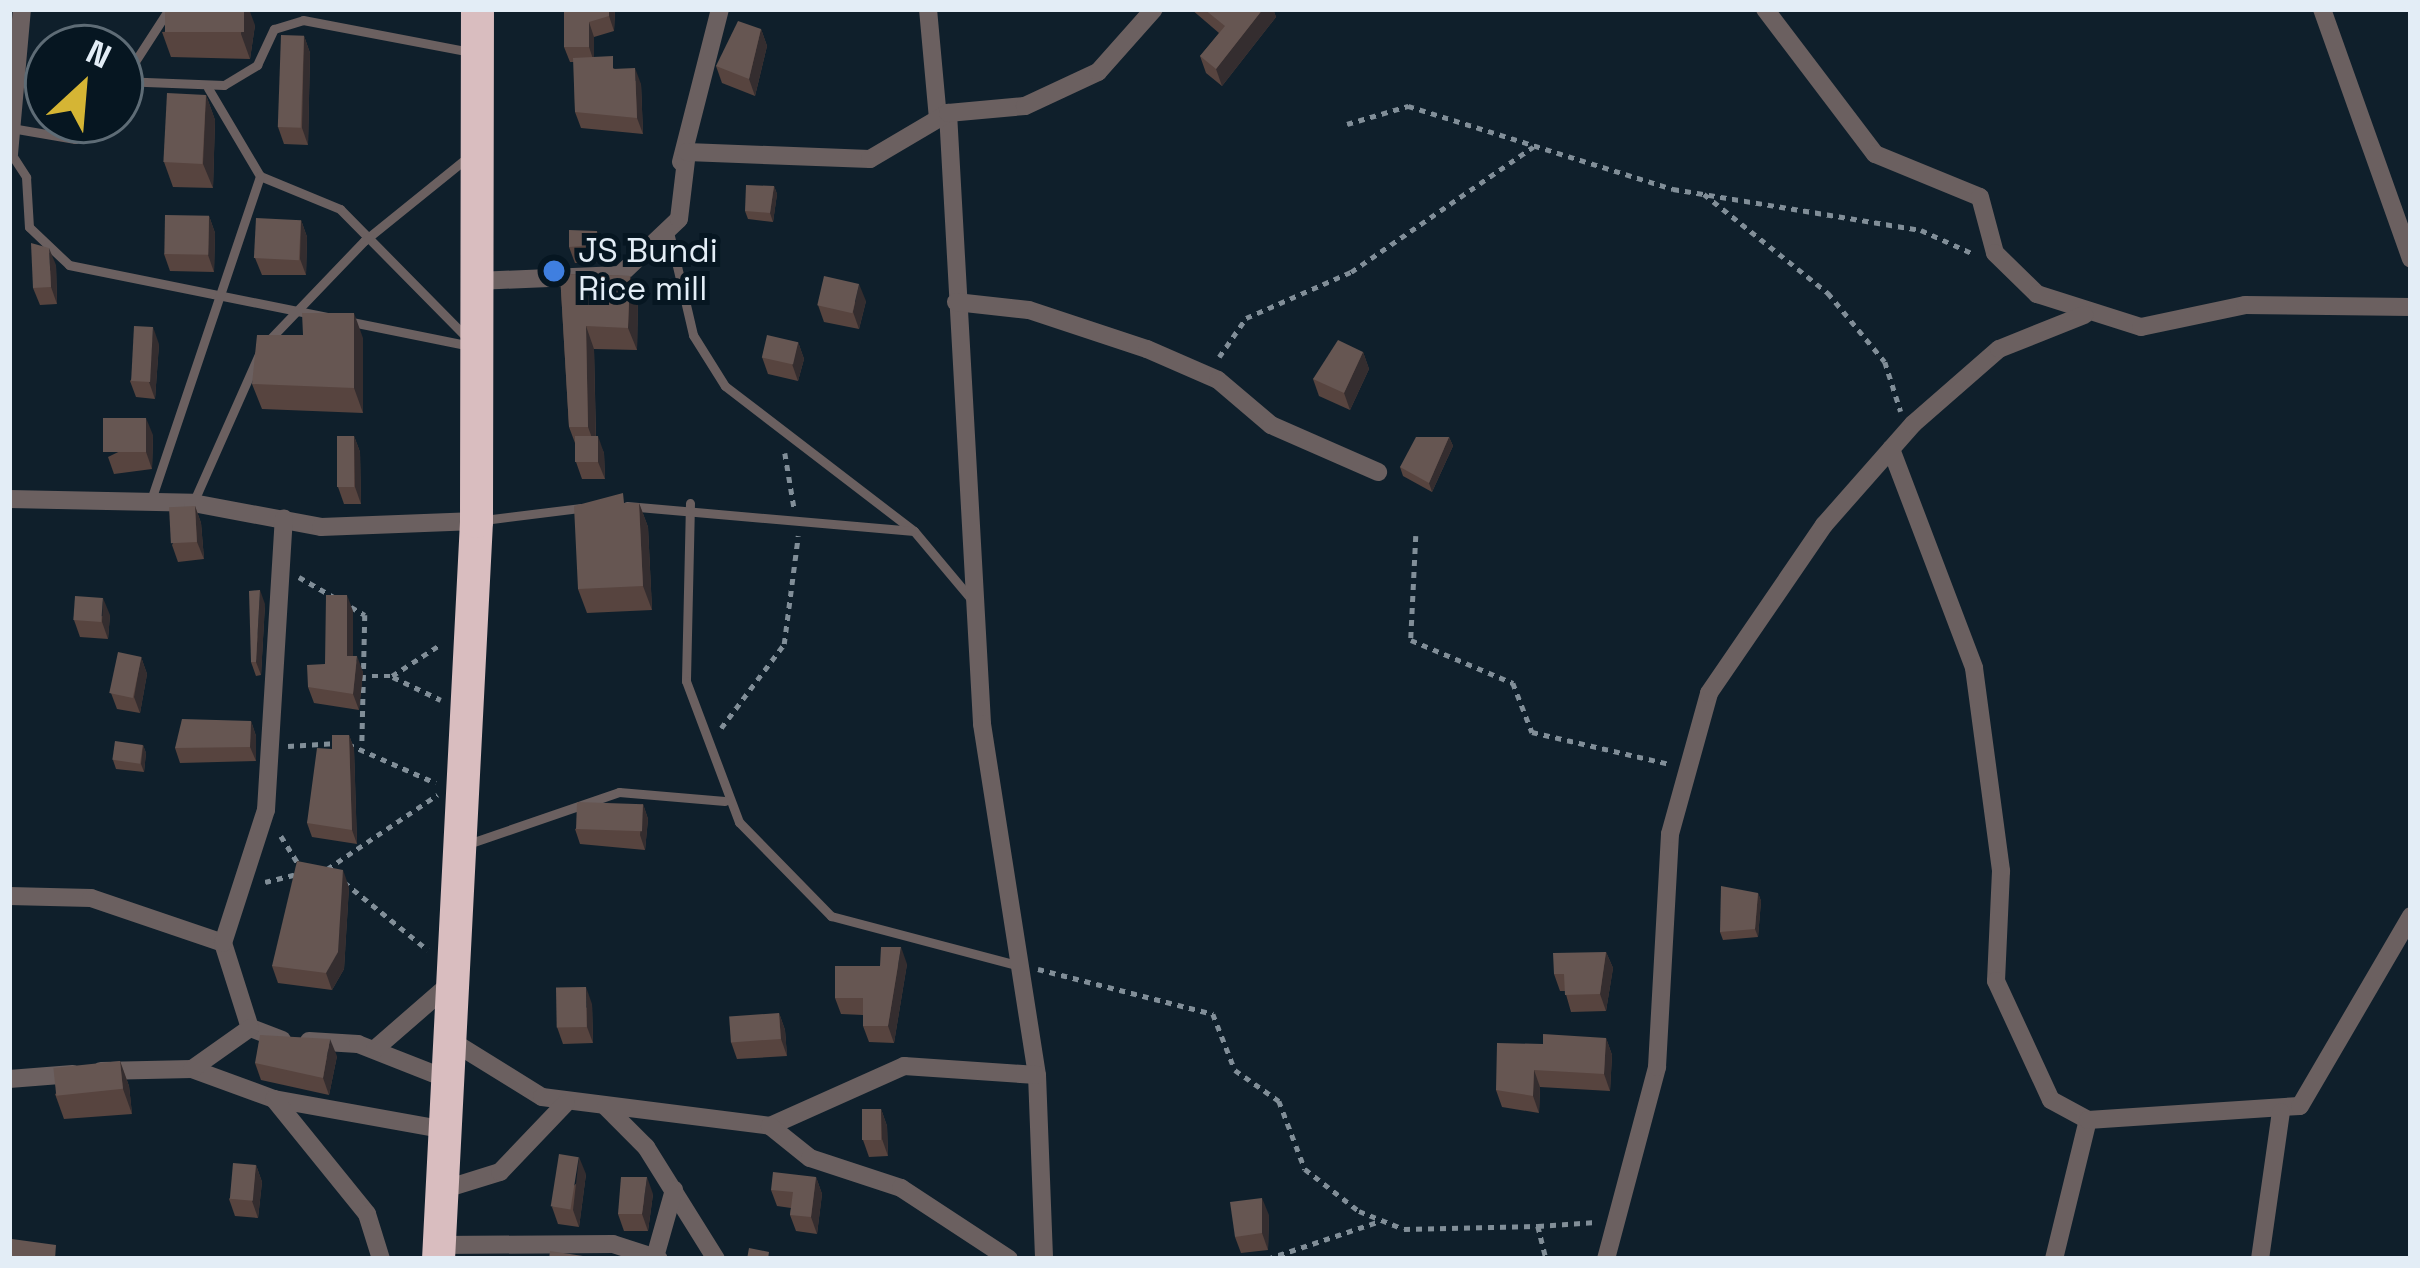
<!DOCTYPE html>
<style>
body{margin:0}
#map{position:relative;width:2420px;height:1268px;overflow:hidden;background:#0f1f2b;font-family:"Space Grotesk",sans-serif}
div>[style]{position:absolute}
.path>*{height:4.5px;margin-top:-2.25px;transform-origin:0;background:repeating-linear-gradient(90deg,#818e98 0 6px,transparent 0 12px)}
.lane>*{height:9px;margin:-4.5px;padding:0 4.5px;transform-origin:4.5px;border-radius:4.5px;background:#6b6060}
.street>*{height:18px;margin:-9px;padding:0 9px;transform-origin:9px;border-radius:9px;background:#6b6060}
.highway>*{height:33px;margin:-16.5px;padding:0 16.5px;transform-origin:16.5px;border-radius:16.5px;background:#d9bdbf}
.wall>*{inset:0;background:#57443f}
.shaded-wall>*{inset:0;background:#342d2f}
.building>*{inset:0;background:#665652;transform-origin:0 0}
.dots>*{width:33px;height:33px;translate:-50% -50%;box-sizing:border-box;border:6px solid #061621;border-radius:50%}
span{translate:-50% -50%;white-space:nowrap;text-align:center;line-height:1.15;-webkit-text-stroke:10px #061621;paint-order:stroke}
.poi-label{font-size:33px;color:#e3edf6}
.left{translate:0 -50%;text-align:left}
.frame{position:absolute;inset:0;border:12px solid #e3edf6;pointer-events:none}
.north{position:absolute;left:24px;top:24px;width:120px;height:120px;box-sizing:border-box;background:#061621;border:3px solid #5e6c76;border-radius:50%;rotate:26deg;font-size:33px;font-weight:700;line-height:48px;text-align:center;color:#e3edf6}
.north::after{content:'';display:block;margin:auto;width:42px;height:54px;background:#d5b534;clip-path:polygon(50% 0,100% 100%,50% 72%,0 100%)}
</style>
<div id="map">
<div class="path">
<i style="left:1347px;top:124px;width:64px;rotate:-16.4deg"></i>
<i style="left:1408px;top:106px;width:278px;rotate:17.4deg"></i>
<i style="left:1673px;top:189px;width:251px;rotate:9.4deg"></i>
<i style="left:1921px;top:230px;width:58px;rotate:24.4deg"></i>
<i style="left:1704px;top:194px;width:159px;rotate:38.6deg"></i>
<i style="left:1828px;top:293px;width:89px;rotate:50.4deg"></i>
<i style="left:1885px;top:362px;width:52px;rotate:72.3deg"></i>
<i style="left:1219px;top:357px;width:47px;rotate:-55.3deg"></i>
<i style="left:1246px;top:318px;width:115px;rotate:-23.7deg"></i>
<i style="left:1351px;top:272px;width:221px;rotate:-34.5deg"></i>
<i style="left:785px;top:453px;width:55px;rotate:80.5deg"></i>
<i style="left:1416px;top:536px;width:104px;rotate:92.8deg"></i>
<i style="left:1411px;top:640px;width:111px;rotate:22.9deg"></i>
<i style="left:1513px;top:683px;width:53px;rotate:68.8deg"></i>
<i style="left:1532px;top:732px;width:142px;rotate:13.1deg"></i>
<i style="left:299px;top:577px;width:76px;rotate:29.9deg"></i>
<i style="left:365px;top:615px;width:131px;rotate:91.3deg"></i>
<i style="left:372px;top:676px;width:20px"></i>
<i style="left:392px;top:676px;width:59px;rotate:-33.1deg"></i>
<i style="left:393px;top:677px;width:53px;rotate:25.6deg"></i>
<i style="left:721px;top:728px;width:105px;rotate:-53.1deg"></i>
<i style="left:784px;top:644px;width:109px;rotate:-82.6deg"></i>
<i style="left:348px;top:744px;width:96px;rotate:23.9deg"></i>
<i style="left:288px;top:746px;width:49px;rotate:-3.5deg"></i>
<i style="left:281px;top:836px;width:36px;rotate:58deg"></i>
<i style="left:327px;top:869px;width:133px;rotate:-33.9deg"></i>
<i style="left:265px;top:882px;width:30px;rotate:-14deg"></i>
<i style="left:344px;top:882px;width:108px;rotate:39deg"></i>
<i style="left:1038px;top:969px;width:181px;rotate:14.4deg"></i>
<i style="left:1213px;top:1014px;width:60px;rotate:68.6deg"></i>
<i style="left:1235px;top:1070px;width:54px;rotate:35.2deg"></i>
<i style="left:1279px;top:1101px;width:73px;rotate:69.1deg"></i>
<i style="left:1305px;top:1169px;width:68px;rotate:37.9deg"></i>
<i style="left:1359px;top:1211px;width:48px;rotate:21.8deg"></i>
<i style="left:1404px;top:1229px;width:134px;rotate:-1.3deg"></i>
<i style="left:1538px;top:1226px;width:34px;rotate:76deg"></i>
<i style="left:1538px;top:1226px;width:58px;rotate:-3.9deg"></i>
<i style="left:1267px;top:1259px;width:119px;rotate:-18.6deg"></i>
</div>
<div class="lane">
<i style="left:123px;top:80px;width:85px;rotate:-57.1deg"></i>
<i style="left:120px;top:81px;width:104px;rotate:2.2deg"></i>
<i style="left:224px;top:85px;width:39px;rotate:-31deg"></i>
<i style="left:257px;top:65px;width:40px;rotate:-65deg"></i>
<i style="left:274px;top:29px;width:30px;rotate:-17deg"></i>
<i style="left:303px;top:20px;width:170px;rotate:10.8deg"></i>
<i style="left:208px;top:88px;width:102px;rotate:59.4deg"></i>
<i style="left:260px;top:176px;width:87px;rotate:22.4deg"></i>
<i style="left:340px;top:209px;width:182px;rotate:45.4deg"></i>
<i style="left:17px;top:129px;width:59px;rotate:9.8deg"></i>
<i style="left:75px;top:139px;width:29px;rotate:-41deg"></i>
<i style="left:10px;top:152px;width:30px;rotate:57deg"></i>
<i style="left:26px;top:177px;width:50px;rotate:86.6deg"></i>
<i style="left:29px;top:227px;width:55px;rotate:43.5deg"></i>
<i style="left:69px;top:265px;width:411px;rotate:11.4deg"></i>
<i style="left:670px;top:236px;width:102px;rotate:76.9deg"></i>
<i style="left:693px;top:335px;width:60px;rotate:57.9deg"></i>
<i style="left:725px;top:386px;width:238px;rotate:37.5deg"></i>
<i style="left:914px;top:531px;width:89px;rotate:50deg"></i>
<i style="left:269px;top:340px;width:137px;rotate:-46.2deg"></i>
<i style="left:364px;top:241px;width:134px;rotate:-38.9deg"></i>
<i style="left:151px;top:500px;width:342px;rotate:-71.4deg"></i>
<i style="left:193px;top:503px;width:163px;rotate:-66.1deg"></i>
<i style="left:690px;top:503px;width:178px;rotate:91.3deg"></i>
<i style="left:686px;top:681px;width:151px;rotate:69.4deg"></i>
<i style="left:739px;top:822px;width:132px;rotate:45.6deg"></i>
<i style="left:831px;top:916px;width:192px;rotate:14.8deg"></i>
<i style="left:627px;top:506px;width:288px;rotate:5deg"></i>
<i style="left:484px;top:520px;width:98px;rotate:-7.1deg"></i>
<i style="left:465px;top:845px;width:163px;rotate:-19deg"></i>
<i style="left:619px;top:792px;width:106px;rotate:4.9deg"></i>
</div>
<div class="street">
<i style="left:928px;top:9px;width:110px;rotate:84.8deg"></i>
<i style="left:1765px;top:9px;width:182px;rotate:52.8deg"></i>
<i style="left:1875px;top:154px;width:113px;rotate:22.3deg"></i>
<i style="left:1980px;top:197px;width:58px;rotate:75deg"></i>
<i style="left:1995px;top:253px;width:59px;rotate:44.3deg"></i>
<i style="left:2037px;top:294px;width:109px;rotate:17.6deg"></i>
<i style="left:2141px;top:327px;width:106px;rotate:-11.9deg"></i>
<i style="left:2245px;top:305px;width:166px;rotate:0.7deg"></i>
<i style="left:2322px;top:9px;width:265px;rotate:70.4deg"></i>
<i style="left:948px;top:113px;width:612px;rotate:86.81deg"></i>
<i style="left:982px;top:724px;width:355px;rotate:81.1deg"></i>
<i style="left:1037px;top:1075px;width:184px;rotate:87.8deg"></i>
<i style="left:9px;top:154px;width:146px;rotate:-84.9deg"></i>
<i style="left:681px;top:162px;width:158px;rotate:-75.7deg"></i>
<i style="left:477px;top:281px;width:143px;rotate:-2.4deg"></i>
<i style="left:620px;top:275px;width:81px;rotate:-43.5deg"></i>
<i style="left:679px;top:219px;width:67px;rotate:-83.2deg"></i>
<i style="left:687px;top:152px;width:183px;rotate:2.2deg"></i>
<i style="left:870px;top:159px;width:91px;rotate:-30.5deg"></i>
<i style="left:948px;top:113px;width:77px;rotate:-5.2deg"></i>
<i style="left:1025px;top:106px;width:81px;rotate:-25deg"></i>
<i style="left:1098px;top:72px;width:84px;rotate:-48.4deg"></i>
<i style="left:956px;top:302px;width:73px;rotate:6.3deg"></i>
<i style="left:1029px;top:310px;width:124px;rotate:18.3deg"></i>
<i style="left:1147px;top:349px;width:77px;rotate:23.6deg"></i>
<i style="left:1218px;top:380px;width:70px;rotate:40.3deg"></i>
<i style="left:1271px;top:425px;width:117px;rotate:23.7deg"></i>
<i style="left:1891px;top:449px;width:234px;rotate:69.2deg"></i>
<i style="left:1974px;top:668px;width:205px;rotate:82.4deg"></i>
<i style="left:2001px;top:871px;width:110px;rotate:92.6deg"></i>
<i style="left:1996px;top:981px;width:131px;rotate:65.2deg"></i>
<i style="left:2051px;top:1100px;width:42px;rotate:28.4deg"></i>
<i style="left:9px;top:499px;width:184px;rotate:1.2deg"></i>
<i style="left:193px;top:503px;width:130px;rotate:10.6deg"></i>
<i style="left:321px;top:527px;width:155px;rotate:-2.2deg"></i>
<i style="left:9px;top:896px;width:82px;rotate:1.4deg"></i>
<i style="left:91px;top:898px;width:139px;rotate:18.8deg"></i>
<i style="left:282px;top:1040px;width:34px;rotate:-159deg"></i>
<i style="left:250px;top:1028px;width:89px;rotate:-107.6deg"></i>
<i style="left:223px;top:943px;width:140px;rotate:-72.1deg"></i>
<i style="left:266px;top:810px;width:292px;rotate:-86.5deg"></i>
<i style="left:450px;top:1040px;width:108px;rotate:31.8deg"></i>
<i style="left:542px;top:1097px;width:230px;rotate:7.2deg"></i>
<i style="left:770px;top:1126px;width:147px;rotate:-24.1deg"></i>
<i style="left:904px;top:1066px;width:133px;rotate:3.9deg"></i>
<i style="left:309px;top:1041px;width:49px;rotate:3.5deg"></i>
<i style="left:358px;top:1044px;width:96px;rotate:21.5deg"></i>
<i style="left:375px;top:1049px;width:102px;rotate:-41deg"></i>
<i style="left:192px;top:1069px;width:87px;rotate:20.1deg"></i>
<i style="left:274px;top:1099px;width:175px;rotate:10.2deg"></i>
<i style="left:101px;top:1071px;width:91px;rotate:-1.3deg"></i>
<i style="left:192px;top:1069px;width:71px;rotate:-35.3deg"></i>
<i style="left:9px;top:1079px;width:64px;rotate:-4.5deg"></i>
<i style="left:274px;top:1099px;width:148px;rotate:51deg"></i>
<i style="left:367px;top:1214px;width:47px;rotate:72.7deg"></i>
<i style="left:606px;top:1107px;width:57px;rotate:45deg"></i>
<i style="left:646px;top:1147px;width:132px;rotate:58deg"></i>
<i style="left:770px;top:1126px;width:51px;rotate:38.7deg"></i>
<i style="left:810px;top:1158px;width:96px;rotate:18.2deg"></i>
<i style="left:901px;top:1188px;width:129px;rotate:33.3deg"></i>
<i style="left:442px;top:1190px;width:61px;rotate:-17.2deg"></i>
<i style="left:500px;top:1172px;width:95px;rotate:-46.3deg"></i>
<i style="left:437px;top:1245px;width:176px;rotate:-0.3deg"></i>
<i style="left:613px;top:1244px;width:48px;rotate:18.1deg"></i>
<i style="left:655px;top:1257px;width:70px;rotate:-74.2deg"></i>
<i style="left:1606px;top:1259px;width:199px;rotate:-75.1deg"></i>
<i style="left:1657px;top:1067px;width:233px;rotate:-86.8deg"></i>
<i style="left:1670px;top:834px;width:146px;rotate:-74.5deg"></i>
<i style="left:1709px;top:693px;width:204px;rotate:-55.6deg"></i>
<i style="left:1824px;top:525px;width:135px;rotate:-48.6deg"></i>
<i style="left:1913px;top:424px;width:114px;rotate:-41.1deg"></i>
<i style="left:1999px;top:349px;width:92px;rotate:-21.8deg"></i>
<i style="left:2054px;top:1259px;width:143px;rotate:-76.3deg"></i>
<i style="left:2088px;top:1120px;width:212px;rotate:-3.8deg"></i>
<i style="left:2300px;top:1106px;width:220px;rotate:-59.7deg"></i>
<i style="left:2260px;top:1259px;width:148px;rotate:-81.9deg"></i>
</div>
<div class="highway">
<i style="left:438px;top:1259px;width:739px;rotate:-87.05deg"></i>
<i style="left:476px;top:521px;width:512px;rotate:-89.89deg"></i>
</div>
<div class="wall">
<i style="clip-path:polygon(564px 9px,615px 9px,614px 31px,594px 37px,594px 57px,641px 84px,643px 134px,581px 128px,575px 112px,574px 62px,570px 62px,564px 47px)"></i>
<i style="clip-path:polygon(1191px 9px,1273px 9px,1276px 17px,1222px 86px,1206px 73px,1200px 56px,1219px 33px)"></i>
<i style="clip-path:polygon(255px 25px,250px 59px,171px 57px,162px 32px)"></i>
<i style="clip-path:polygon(761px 29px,767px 46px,755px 96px,722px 83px,716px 66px)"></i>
<i style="clip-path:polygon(304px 36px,310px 53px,308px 145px,284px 144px,278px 127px)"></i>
<i style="clip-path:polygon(206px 95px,215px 120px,213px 188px,173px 187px,164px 162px)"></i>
<i style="clip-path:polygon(774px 186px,777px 194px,773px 222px,748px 219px,745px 211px)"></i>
<i style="clip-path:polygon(209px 216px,215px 233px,214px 272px,170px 271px,164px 254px)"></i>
<i style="clip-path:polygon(301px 220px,307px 237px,306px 275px,262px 275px,255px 258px)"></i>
<i style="clip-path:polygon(569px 230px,603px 248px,602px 262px,575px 263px,569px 247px)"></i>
<i style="clip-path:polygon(56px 265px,57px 304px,40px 305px,33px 288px)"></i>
<i style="clip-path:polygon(560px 274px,630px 276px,638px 299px,637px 350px,594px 349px,596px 436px,604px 453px,605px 479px,582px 479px,576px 462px,575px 443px,569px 427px)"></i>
<i style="clip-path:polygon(866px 301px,859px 329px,824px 322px,818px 305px)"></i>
<i style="clip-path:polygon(363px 338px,363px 413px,262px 409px,252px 384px)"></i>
<i style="clip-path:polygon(798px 342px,804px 359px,798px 381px,768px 374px,762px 357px)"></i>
<i style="clip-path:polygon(159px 344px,155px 399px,136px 397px,130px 381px)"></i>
<i style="clip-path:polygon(1363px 352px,1369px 369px,1350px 410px,1319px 396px,1313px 379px)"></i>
<i style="clip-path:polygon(153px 435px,152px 469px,114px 474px,108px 457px)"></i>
<i style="clip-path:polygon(354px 436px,360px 452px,361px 504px,344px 504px,338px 487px)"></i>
<i style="clip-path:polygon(1449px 437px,1453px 446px,1432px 492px,1403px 476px,1400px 467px)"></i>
<i style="clip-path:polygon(639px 503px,648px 527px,652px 610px,587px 613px,578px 589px)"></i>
<i style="clip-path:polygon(195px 506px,201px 523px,204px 559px,178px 562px,172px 545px)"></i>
<i style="clip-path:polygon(265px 604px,261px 675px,256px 676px,251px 662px)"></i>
<i style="clip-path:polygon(353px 611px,353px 656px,363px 672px,359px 710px,314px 703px,308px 687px,325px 664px)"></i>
<i style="clip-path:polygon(110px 615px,108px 639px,80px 637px,74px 620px)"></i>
<i style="clip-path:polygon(141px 657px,147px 674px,140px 713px,117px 709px,111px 693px)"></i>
<i style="clip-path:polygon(251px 721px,256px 736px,256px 761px,180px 763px,175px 748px)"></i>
<i style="clip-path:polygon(349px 735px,354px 749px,357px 844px,312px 837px,307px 823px,332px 749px)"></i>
<i style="clip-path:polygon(143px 745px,146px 753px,144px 772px,116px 769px,113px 760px)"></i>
<i style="clip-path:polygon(643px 804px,648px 819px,645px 850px,580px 844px,575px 829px)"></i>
<i style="clip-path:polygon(349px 887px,344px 969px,332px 990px,278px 983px,272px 966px)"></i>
<i style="clip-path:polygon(1758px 893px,1761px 901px,1758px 937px,1723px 940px,1720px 932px)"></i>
<i style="clip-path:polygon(1606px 952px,1613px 968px,1606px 1011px,1571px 1012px,1565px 991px,1560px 991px,1554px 974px)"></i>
<i style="clip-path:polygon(907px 964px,894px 1043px,869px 1042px,863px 1026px,863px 1015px,841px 1014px,835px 998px,880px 966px)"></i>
<i style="clip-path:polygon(592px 1004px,593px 1043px,563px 1044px,557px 1027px)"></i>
<i style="clip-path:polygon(779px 1013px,785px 1030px,787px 1056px,737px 1059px,731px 1042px)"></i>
<i style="clip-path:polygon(1606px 1038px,1612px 1055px,1610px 1091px,1540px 1087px,1539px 1113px,1502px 1107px,1496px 1090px,1543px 1044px)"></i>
<i style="clip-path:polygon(337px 1056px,329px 1095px,261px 1080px,255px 1063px)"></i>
<i style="clip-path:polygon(120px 1061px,129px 1086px,132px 1114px,64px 1119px,55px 1094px)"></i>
<i style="clip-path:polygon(881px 1109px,887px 1126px,888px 1156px,869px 1157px,863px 1140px)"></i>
<i style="clip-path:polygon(256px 1165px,262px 1182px,258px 1218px,235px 1216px,229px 1199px)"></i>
<i style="clip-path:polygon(586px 1174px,579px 1227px,558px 1224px,552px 1207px)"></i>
<i style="clip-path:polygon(816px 1177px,822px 1194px,817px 1234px,796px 1231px,790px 1215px,791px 1208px,777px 1206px,771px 1190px)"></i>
<i style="clip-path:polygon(653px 1194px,648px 1231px,624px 1231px,618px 1214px)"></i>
<i style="clip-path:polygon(1269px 1215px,1268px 1250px,1241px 1253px,1235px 1237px)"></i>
</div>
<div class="shaded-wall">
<i style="clip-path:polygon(244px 9px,249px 9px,255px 25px,250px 59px,241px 34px)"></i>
<i style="clip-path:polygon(609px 9px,615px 9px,614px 31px,609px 16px)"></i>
<i style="clip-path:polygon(1263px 9px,1273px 9px,1276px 17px,1222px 86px,1216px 69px)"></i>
<i style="clip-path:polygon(589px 22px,594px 37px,594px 62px,589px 47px)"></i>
<i style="clip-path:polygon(761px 29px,767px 46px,755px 96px,749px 79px)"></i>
<i style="clip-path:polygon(304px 36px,310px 53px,308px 145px,302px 128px)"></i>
<i style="clip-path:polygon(635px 68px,641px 84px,643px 134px,637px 118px)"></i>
<i style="clip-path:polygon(206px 95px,215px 120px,213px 188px,203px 164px)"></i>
<i style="clip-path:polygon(774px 186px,777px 194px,773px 222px,770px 213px)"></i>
<i style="clip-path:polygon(209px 216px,215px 233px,214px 272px,208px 255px)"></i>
<i style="clip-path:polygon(301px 220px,307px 237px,306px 275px,300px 259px)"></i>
<i style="clip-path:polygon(597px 231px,603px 248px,602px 262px,596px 245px)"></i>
<i style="clip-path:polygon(49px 248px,56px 265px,57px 304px,51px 287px)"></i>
<i style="clip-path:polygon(630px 276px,638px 299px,637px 350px,628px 328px)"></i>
<i style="clip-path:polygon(859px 284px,866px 301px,859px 329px,853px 312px)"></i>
<i style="clip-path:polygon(354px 313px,363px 338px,363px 413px,354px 388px)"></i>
<i style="clip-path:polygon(586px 326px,594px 349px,596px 449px,588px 427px)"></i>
<i style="clip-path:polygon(153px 327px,159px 344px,155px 399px,149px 382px)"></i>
<i style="clip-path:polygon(798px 342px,804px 359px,798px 381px,792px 364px)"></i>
<i style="clip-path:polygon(1363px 352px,1369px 369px,1350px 410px,1344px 393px)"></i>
<i style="clip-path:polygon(146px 418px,153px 435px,152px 469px,146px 452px)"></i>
<i style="clip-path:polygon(354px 436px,360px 452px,361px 504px,355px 487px)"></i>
<i style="clip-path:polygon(598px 436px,604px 453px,605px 479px,598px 462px)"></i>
<i style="clip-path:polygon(1449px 437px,1453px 446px,1432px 492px,1429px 483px)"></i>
<i style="clip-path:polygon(639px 503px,648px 527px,652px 610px,643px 586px)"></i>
<i style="clip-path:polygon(195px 506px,201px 523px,204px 559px,197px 542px)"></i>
<i style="clip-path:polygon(260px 590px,265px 604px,261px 675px,256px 662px)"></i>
<i style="clip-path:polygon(347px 595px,353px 611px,353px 672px,347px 656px)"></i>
<i style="clip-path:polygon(103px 598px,110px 615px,108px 639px,102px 622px)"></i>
<i style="clip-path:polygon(357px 656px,363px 672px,359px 710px,353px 694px)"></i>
<i style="clip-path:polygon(141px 657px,147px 674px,140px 713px,134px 697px)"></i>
<i style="clip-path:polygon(251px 721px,256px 736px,256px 761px,250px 747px)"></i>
<i style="clip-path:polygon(349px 735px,354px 749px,357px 844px,352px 830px)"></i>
<i style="clip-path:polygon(143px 745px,146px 753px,144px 772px,141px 764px)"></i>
<i style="clip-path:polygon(643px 804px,648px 819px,645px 850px,640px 835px)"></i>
<i style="clip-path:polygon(343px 870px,349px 887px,344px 969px,332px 990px,326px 973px)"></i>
<i style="clip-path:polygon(1758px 893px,1761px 901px,1758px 937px,1755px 929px)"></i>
<i style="clip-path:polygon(901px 947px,907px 964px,894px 1043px,888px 1026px)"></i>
<i style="clip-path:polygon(1606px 952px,1613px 968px,1606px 1011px,1600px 994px)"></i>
<i style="clip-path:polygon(586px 987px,592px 1004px,593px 1043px,587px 1027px)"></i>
<i style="clip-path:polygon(779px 1013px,785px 1030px,787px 1056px,781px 1039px)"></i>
<i style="clip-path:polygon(1606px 1038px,1612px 1055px,1610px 1091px,1604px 1074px)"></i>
<i style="clip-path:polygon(330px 1039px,337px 1056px,329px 1095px,323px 1078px)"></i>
<i style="clip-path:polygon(120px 1061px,129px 1086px,132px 1114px,123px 1089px)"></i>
<i style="clip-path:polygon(1534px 1070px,1540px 1087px,1539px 1113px,1533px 1096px)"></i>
<i style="clip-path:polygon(881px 1109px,887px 1126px,888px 1156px,882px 1139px)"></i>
<i style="clip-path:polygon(579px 1157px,586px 1174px,579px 1227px,573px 1210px)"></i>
<i style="clip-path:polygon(256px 1165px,262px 1182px,258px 1218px,252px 1201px)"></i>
<i style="clip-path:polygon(647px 1177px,653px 1194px,648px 1231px,642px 1214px)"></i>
<i style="clip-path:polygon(816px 1177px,822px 1194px,817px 1234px,811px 1217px)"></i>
<i style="clip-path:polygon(1262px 1198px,1269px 1215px,1268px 1250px,1262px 1233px)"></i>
</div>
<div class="building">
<i style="left:165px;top:9px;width:79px;height:23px"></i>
<i style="clip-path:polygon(564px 9px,609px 9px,609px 16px,589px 22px,589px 47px,564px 47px)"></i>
<i style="clip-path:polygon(1204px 9px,1263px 9px,1216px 69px,1200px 56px,1225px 26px)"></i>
<i style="clip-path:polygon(738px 21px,761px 29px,749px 79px,716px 66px)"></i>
<i style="left:281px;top:35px;width:23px;height:92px;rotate:2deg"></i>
<i style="clip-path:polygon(613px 56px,613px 69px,635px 68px,637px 118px,575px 112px,573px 58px)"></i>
<i style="left:167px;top:93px;width:39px;height:69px;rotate:3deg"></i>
<i style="clip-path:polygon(746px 185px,774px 186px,770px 213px,745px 211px)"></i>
<i style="left:165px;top:215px;width:44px;height:39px;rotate:1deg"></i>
<i style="left:256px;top:218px;width:45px;height:40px;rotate:3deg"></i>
<i style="clip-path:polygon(569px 230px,597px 231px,596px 245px,569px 247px)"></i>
<i style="clip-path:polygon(31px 243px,49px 248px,51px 287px,33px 288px)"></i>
<i style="clip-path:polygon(560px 274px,630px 276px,628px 328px,586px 326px,588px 427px,569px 427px)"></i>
<i style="left:824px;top:276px;width:36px;height:30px;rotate:13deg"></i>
<i style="clip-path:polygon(302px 313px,354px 313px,354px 388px,252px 384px,257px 335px,303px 335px)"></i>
<i style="left:134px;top:326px;width:19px;height:55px;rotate:3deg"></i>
<i style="left:767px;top:335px;width:32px;height:23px;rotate:13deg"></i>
<i style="clip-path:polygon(1338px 340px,1363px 352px,1344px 393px,1313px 379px)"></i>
<i style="left:146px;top:418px;width:34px;height:43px;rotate:90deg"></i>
<i style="left:337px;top:436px;width:17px;height:51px"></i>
<i style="left:598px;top:436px;width:26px;height:23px;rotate:90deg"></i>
<i style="clip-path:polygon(1416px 437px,1449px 437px,1429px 483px,1400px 467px)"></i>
<i style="clip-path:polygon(623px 493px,624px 503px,639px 503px,643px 586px,578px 589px,574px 506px)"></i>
<i style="left:195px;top:506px;width:36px;height:26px;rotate:87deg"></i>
<i style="clip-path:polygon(260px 590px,256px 662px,251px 662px,249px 591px)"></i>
<i style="clip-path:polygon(326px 595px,347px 595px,347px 656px,357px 656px,353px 694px,308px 687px,307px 665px,325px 664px)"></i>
<i style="left:75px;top:596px;width:28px;height:24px;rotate:4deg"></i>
<i style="left:118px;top:652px;width:24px;height:42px;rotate:12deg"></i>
<i style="clip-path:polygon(182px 719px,251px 721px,250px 747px,175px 748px)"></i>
<i style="clip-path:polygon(332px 735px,349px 735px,352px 830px,307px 823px,317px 748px,332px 749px)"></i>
<i style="left:115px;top:741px;width:28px;height:19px;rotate:8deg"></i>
<i style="left:577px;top:802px;width:66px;height:27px;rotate:2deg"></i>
<i style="clip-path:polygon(297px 861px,343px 870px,338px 952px,326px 973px,272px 966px)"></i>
<i style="clip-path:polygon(1721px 886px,1758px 893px,1755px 929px,1720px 932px)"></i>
<i style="clip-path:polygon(881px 947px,901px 947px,888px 1026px,863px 1026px,863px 998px,835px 998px,835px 966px,880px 966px)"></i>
<i style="clip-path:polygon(1606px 952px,1600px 994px,1565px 995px,1564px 974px,1554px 974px,1553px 953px)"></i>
<i style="left:586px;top:987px;width:40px;height:30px;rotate:89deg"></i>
<i style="left:779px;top:1013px;width:26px;height:50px;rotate:86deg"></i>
<i style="clip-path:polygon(1543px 1034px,1606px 1038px,1604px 1074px,1534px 1070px,1533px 1096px,1496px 1090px,1497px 1043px,1543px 1044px)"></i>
<i style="clip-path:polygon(260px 1035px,330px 1039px,323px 1078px,255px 1063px)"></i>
<i style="left:120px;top:1061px;width:28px;height:67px;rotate:84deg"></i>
<i style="left:862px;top:1109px;width:19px;height:31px"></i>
<i style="left:559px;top:1154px;width:20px;height:53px;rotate:9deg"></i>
<i style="left:233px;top:1163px;width:23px;height:36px;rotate:5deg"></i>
<i style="clip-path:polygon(773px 1172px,816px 1177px,811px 1217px,790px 1215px,793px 1192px,771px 1190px)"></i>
<i style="clip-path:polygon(621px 1177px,647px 1177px,642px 1214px,618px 1214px)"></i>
<i style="clip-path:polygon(1262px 1198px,1262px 1233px,1235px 1237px,1230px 1202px)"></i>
<i style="clip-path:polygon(12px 1239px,56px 1245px,55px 1259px,9px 1259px)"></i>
<i style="clip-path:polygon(749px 1248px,769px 1252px,768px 1259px,747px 1259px)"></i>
<i style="clip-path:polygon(550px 1251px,583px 1256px,582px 1259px,549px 1259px)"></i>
</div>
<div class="dots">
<i style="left:554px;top:271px;background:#3f7fe0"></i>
</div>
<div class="poi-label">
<span class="left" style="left:578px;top:271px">JS Bundi<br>Rice mill</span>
</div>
<div class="frame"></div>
<div class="north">N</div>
</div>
